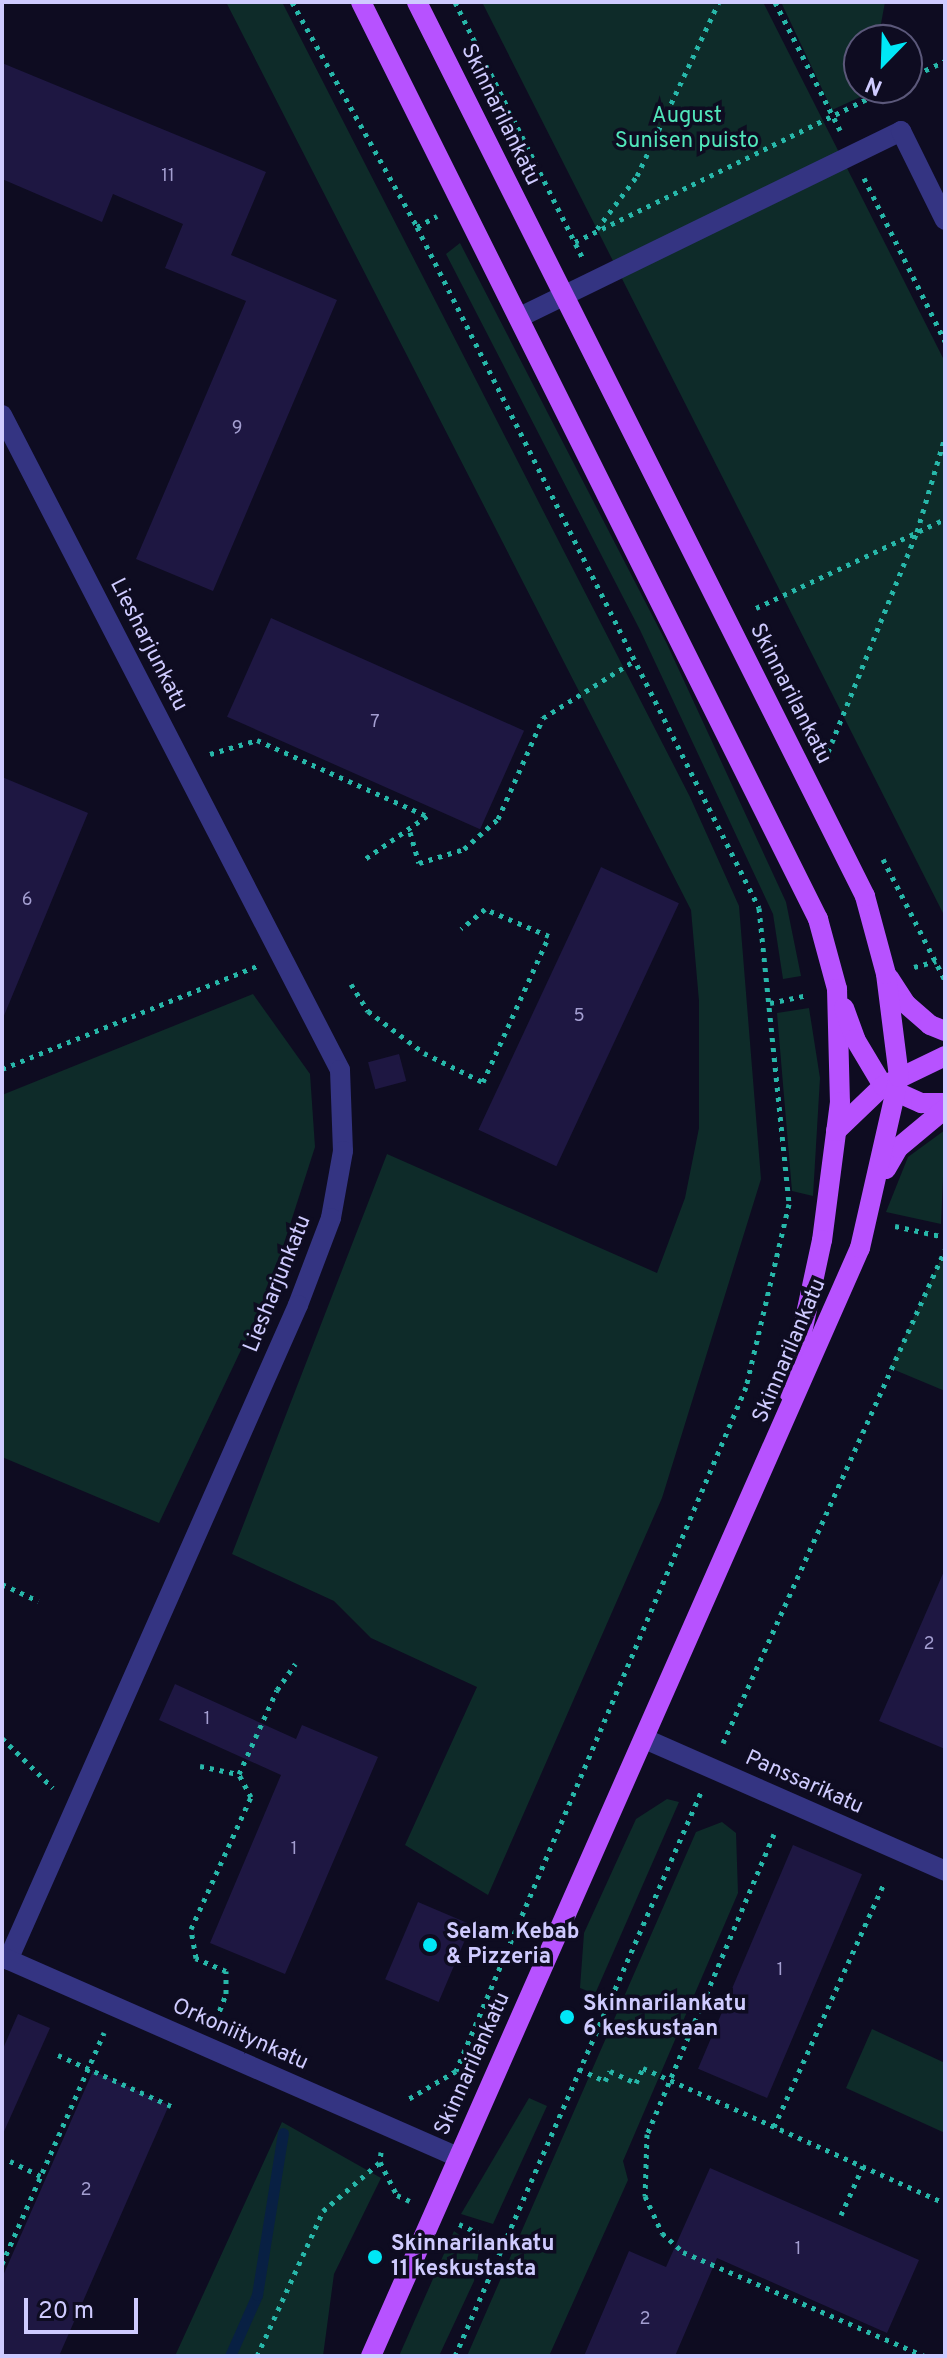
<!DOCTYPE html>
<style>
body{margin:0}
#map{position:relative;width:947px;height:2358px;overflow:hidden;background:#0e0c21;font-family:Overpass,sans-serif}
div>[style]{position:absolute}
.green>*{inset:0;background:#0e2b29}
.stream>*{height:11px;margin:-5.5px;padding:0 5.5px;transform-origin:5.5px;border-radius:5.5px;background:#082043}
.building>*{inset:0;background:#1e1742;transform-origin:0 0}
.path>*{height:5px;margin-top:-2.5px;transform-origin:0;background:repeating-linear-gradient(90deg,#27b7a9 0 4px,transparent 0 10px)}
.minor>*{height:20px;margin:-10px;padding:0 10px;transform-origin:10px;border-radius:10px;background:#343482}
.major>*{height:20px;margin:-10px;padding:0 10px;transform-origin:10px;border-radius:10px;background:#b752ff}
.dots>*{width:22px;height:22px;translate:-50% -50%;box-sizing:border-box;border:4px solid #0e0c21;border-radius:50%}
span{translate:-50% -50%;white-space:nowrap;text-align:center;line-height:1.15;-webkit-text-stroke:7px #0e0c21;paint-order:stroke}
.number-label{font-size:18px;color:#a39ed0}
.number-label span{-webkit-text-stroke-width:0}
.street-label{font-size:22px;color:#cfcbff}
.park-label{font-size:22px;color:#51e5ba}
.poi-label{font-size:22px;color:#cfcbff;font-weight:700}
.left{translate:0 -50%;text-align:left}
.frame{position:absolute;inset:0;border:4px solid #cfcbff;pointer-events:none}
.north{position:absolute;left:843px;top:24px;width:80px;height:80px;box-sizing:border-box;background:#0e0c21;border:2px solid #5b587a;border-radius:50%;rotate:203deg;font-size:22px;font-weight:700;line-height:32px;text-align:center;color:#cfcbff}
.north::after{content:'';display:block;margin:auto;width:28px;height:36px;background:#00e7f6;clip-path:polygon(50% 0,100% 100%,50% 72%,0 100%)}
.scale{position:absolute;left:24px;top:2298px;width:114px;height:36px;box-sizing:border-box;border:4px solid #cfcbff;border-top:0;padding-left:10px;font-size:24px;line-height:28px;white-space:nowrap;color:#cfcbff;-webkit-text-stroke:6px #0e0c21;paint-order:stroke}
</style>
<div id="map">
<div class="green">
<i style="clip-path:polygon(226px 2px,282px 2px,690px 797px,739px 906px,761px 1179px,662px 1498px,488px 1895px,405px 1845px,477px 1687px,371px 1638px,334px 1601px,232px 1554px,387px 1154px,657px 1273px,685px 1198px,699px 1128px,699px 1001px,691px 910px)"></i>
<i style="clip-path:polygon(482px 2px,763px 2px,945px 362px,945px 917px)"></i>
<i style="clip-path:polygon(781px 2px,885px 2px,878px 40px,859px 40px,859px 88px,870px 88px,869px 93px,832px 110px)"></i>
<i style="clip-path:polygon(460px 243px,667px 644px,786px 902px,801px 976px,783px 979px,773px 914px,640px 630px,446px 254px)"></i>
<i style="clip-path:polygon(253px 994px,310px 1074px,315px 1147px,268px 1293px,159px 1523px,2px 1457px,2px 1095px)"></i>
<i style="clip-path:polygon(809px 1008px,820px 1078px,813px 1196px,792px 1191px,777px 1013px)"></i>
<i style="clip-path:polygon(945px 1130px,941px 1224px,886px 1212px,908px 1157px)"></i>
<i style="clip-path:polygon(945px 1250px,945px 1391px,890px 1368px)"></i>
<i style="clip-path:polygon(667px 1799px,679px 1802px,595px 1994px,580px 1988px,584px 1933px,636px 1819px)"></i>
<i style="clip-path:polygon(722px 1822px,736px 1833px,738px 1893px,623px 2161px,628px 2180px,549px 2356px,467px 2356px,696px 1832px)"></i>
<i style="clip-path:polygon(872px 2029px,945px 2063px,945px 2133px,846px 2088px)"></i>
<i style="clip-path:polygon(529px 2098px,547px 2106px,493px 2224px,461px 2214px)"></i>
<i style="clip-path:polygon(282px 2122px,381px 2178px,334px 2274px,323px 2356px,175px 2356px)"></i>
<i style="clip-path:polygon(454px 2231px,479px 2250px,474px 2281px,439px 2356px,399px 2356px)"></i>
</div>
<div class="stream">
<i style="left:230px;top:2356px;width:67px;rotate:-66.1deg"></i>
<i style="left:257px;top:2295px;width:164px;rotate:-80.9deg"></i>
</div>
<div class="building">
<i style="clip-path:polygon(2px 63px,266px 172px,231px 255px,337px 300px,213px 591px,136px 559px,246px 301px,165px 268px,183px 224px,113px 194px,102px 222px,2px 179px)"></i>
<i style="left:271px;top:618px;width:277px;height:108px;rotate:24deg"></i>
<i style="clip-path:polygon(2px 777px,88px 813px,3px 1018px,2px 1018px)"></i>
<i style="left:601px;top:867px;width:86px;height:290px;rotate:25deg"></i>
<i style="left:399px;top:1054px;width:28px;height:32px;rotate:75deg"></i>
<i style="clip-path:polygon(945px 1569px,945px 1749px,879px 1721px)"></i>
<i style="clip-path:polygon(175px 1684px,296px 1739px,302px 1725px,378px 1757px,285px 1974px,210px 1943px,281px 1775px,159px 1720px)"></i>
<i style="left:793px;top:1845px;width:75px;height:243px;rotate:23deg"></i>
<i style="left:418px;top:1902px;width:58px;height:84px;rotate:23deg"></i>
<i style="clip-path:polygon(18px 2014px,50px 2028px,2px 2136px,2px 2051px)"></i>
<i style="clip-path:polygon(93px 2071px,169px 2105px,59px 2356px,2px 2356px,2px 2278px)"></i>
<i style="clip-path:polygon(710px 2168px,919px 2260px,887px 2333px,717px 2258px,675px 2356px,584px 2356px,629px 2251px,666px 2267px)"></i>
</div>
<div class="path">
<i style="left:292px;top:2px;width:257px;rotate:60.9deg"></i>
<i style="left:417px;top:227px;width:762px;rotate:63.33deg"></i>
<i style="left:759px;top:908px;width:298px;rotate:84.2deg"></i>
<i style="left:789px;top:1204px;width:188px;rotate:103.2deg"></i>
<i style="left:746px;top:1387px;width:743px;rotate:112.98deg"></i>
<i style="left:456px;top:2071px;width:59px;rotate:149.5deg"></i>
<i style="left:455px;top:2px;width:285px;rotate:63.5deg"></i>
<i style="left:775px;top:2px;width:144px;rotate:63.1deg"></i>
<i style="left:907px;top:79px;width:42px;rotate:-25.3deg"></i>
<i style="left:864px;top:178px;width:182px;rotate:63.6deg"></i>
<i style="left:417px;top:227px;width:23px;rotate:-29deg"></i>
<i style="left:597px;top:229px;width:66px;rotate:-53deg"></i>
<i style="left:637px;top:176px;width:192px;rotate:-64.8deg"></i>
<i style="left:575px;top:242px;width:350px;rotate:-26.1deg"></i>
<i style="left:756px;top:608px;width:209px;rotate:-25.2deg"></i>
<i style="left:828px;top:752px;width:237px;rotate:-68deg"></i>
<i style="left:917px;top:532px;width:99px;rotate:-73.6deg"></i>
<i style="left:210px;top:754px;width:49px;rotate:-16.6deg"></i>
<i style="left:257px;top:740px;width:186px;rotate:24.1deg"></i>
<i style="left:427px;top:816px;width:79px;rotate:145.3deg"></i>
<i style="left:410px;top:832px;width:32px;rotate:74deg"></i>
<i style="left:419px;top:863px;width:47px;rotate:-17.3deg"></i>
<i style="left:464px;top:849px;width:45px;rotate:-41.4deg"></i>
<i style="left:498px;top:819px;width:111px;rotate:-66deg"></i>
<i style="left:543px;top:718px;width:107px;rotate:-32.1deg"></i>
<i style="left:883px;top:859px;width:136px;rotate:62.9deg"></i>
<i style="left:914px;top:967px;width:23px;rotate:-15deg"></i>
<i style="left:351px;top:984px;width:32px;rotate:58deg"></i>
<i style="left:368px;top:1011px;width:70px;rotate:36.9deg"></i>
<i style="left:424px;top:1053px;width:66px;rotate:26.2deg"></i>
<i style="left:483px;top:1082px;width:160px;rotate:-65.7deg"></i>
<i style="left:549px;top:936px;width:69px;rotate:-157.1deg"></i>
<i style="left:485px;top:909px;width:31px;rotate:140deg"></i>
<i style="left:770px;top:1003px;width:39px;rotate:-12deg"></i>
<i style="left:2px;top:1069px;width:275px;rotate:-22deg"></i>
<i style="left:895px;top:1226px;width:51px;rotate:12.4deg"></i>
<i style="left:2px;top:1584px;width:40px;rotate:25deg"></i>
<i style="left:2px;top:1738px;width:71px;rotate:44.4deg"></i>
<i style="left:723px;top:1743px;width:541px;rotate:-65.76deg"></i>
<i style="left:200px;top:1766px;width:40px;rotate:12deg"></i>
<i style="left:774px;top:1834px;width:326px;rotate:112.9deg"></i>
<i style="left:647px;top:2134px;width:62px;rotate:91.8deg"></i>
<i style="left:645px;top:2196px;width:41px;rotate:65.3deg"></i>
<i style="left:662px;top:2233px;width:28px;rotate:42deg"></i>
<i style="left:683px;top:2252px;width:263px;rotate:23.3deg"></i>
<i style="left:216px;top:2020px;width:28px;rotate:-69deg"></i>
<i style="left:226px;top:1994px;width:23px;rotate:-90deg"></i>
<i style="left:226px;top:1971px;width:33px;rotate:-157deg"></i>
<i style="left:196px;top:1958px;width:29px;rotate:-100deg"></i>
<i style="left:191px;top:1929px;width:145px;rotate:-65.6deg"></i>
<i style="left:251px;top:1797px;width:26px;rotate:-118deg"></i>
<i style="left:239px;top:1774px;width:92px;rotate:-65.7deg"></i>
<i style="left:277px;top:1690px;width:32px;rotate:-55deg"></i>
<i style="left:58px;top:2055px;width:124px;rotate:24.3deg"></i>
<i style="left:579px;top:2069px;width:29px;rotate:25deg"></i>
<i style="left:605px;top:2081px;width:11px;rotate:-63deg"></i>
<i style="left:610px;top:2071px;width:29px;rotate:25deg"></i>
<i style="left:636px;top:2083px;width:17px;rotate:-65deg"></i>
<i style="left:643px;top:2068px;width:331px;rotate:24.1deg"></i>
<i style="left:774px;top:2127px;width:268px;rotate:-65.7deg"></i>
<i style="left:381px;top:2152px;width:10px;rotate:96deg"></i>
<i style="left:380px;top:2162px;width:37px;rotate:63deg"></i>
<i style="left:397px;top:2195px;width:14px;rotate:25deg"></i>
<i style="left:10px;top:2161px;width:34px;rotate:26deg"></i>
<i style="left:841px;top:2215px;width:54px;rotate:-65.8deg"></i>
<i style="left:459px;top:2224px;width:47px;rotate:24.9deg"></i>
<i style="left:2px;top:2264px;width:253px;rotate:-66.2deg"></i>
<i style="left:257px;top:2356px;width:159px;rotate:-65.5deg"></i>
<i style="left:323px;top:2211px;width:75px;rotate:-40.7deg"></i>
<i style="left:455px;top:2356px;width:615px;rotate:-66.43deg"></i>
</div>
<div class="minor">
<i style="left:520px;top:317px;width:424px;rotate:-26deg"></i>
<i style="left:901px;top:131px;width:99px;rotate:63.7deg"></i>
<i style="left:2px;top:415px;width:737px;rotate:62.7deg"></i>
<i style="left:340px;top:1070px;width:81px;rotate:87.9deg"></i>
<i style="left:343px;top:1151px;width:68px;rotate:100.2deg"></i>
<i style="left:331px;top:1218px;width:93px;rotate:110.8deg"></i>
<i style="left:298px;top:1305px;width:716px;rotate:113.88deg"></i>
<i style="left:645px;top:1739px;width:328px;rotate:23.7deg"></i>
<i style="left:2px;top:1957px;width:498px;rotate:23.7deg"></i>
</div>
<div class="major">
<i style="left:361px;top:2px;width:1025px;rotate:63.51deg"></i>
<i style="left:818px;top:919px;width:73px;rotate:74.8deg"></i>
<i style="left:837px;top:989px;width:113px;rotate:88.5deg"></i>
<i style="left:840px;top:1102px;width:139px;rotate:97.4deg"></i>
<i style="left:822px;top:1240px;width:156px;rotate:102.2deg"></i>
<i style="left:889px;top:978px;width:31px;rotate:57deg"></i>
<i style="left:906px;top:1004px;width:32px;rotate:41deg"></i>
<i style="left:930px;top:1025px;width:16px;rotate:22deg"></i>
<i style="left:844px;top:1008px;width:33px;rotate:70deg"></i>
<i style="left:855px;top:1039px;width:55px;rotate:59.2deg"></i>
<i style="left:883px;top:1086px;width:42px;rotate:24.1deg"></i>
<i style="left:921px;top:1103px;width:24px"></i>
<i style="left:836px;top:1131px;width:65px;rotate:-43.8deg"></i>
<i style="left:883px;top:1086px;width:69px;rotate:-25.8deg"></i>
<i style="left:886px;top:1169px;width:24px;rotate:-60deg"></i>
<i style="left:898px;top:1148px;width:61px;rotate:-39.7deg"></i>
<i style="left:371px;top:2356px;width:1211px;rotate:-66.19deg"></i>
<i style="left:860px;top:1248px;width:175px;rotate:-77.2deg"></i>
<i style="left:899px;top:1077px;width:104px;rotate:-97.2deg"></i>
<i style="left:886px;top:974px;width:81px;rotate:-105.1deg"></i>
<i style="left:865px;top:896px;width:1000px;rotate:-116.62deg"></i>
</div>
<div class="dots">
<i style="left:430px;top:1945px;background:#00e7f6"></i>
<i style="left:567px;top:2017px;background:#00e7f6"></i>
<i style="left:375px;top:2257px;background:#00e7f6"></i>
</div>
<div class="number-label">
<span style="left:168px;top:177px">11</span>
<span style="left:237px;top:429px">9</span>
<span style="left:375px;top:723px">7</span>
<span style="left:27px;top:901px">6</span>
<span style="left:579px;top:1017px">5</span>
<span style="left:929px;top:1645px">2</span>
<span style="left:207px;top:1720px">1</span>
<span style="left:294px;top:1850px">1</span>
<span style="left:780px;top:1971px">1</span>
<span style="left:86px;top:2191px">2</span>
<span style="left:798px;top:2250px">1</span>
<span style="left:645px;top:2320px">2</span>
</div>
<div class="street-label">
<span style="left:500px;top:115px;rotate:64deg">Skinnarilankatu</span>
<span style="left:148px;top:645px;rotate:63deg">Liesharjunkatu</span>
<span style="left:790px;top:694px;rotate:63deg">Skinnarilankatu</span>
<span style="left:278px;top:1284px;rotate:-68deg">Liesharjunkatu</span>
<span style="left:790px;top:1351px;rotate:-67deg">Skinnarilankatu</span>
<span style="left:804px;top:1783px;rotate:24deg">Panssarikatu</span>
<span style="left:240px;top:2035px;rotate:24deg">Orkoniitynkatu</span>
<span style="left:473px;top:2064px;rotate:-66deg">Skinnarilankatu</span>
</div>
<div class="park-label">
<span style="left:687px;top:129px">August<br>Sunisen puisto</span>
</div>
<div class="poi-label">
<span class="left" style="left:446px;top:1945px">Selam Kebab<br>&amp; Pizzeria</span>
<span class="left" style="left:583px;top:2017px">Skinnarilankatu<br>6 keskustaan</span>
<span class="left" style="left:391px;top:2257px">Skinnarilankatu<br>11 keskustasta</span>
</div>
<div class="frame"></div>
<div class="north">N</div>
<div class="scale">20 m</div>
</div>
